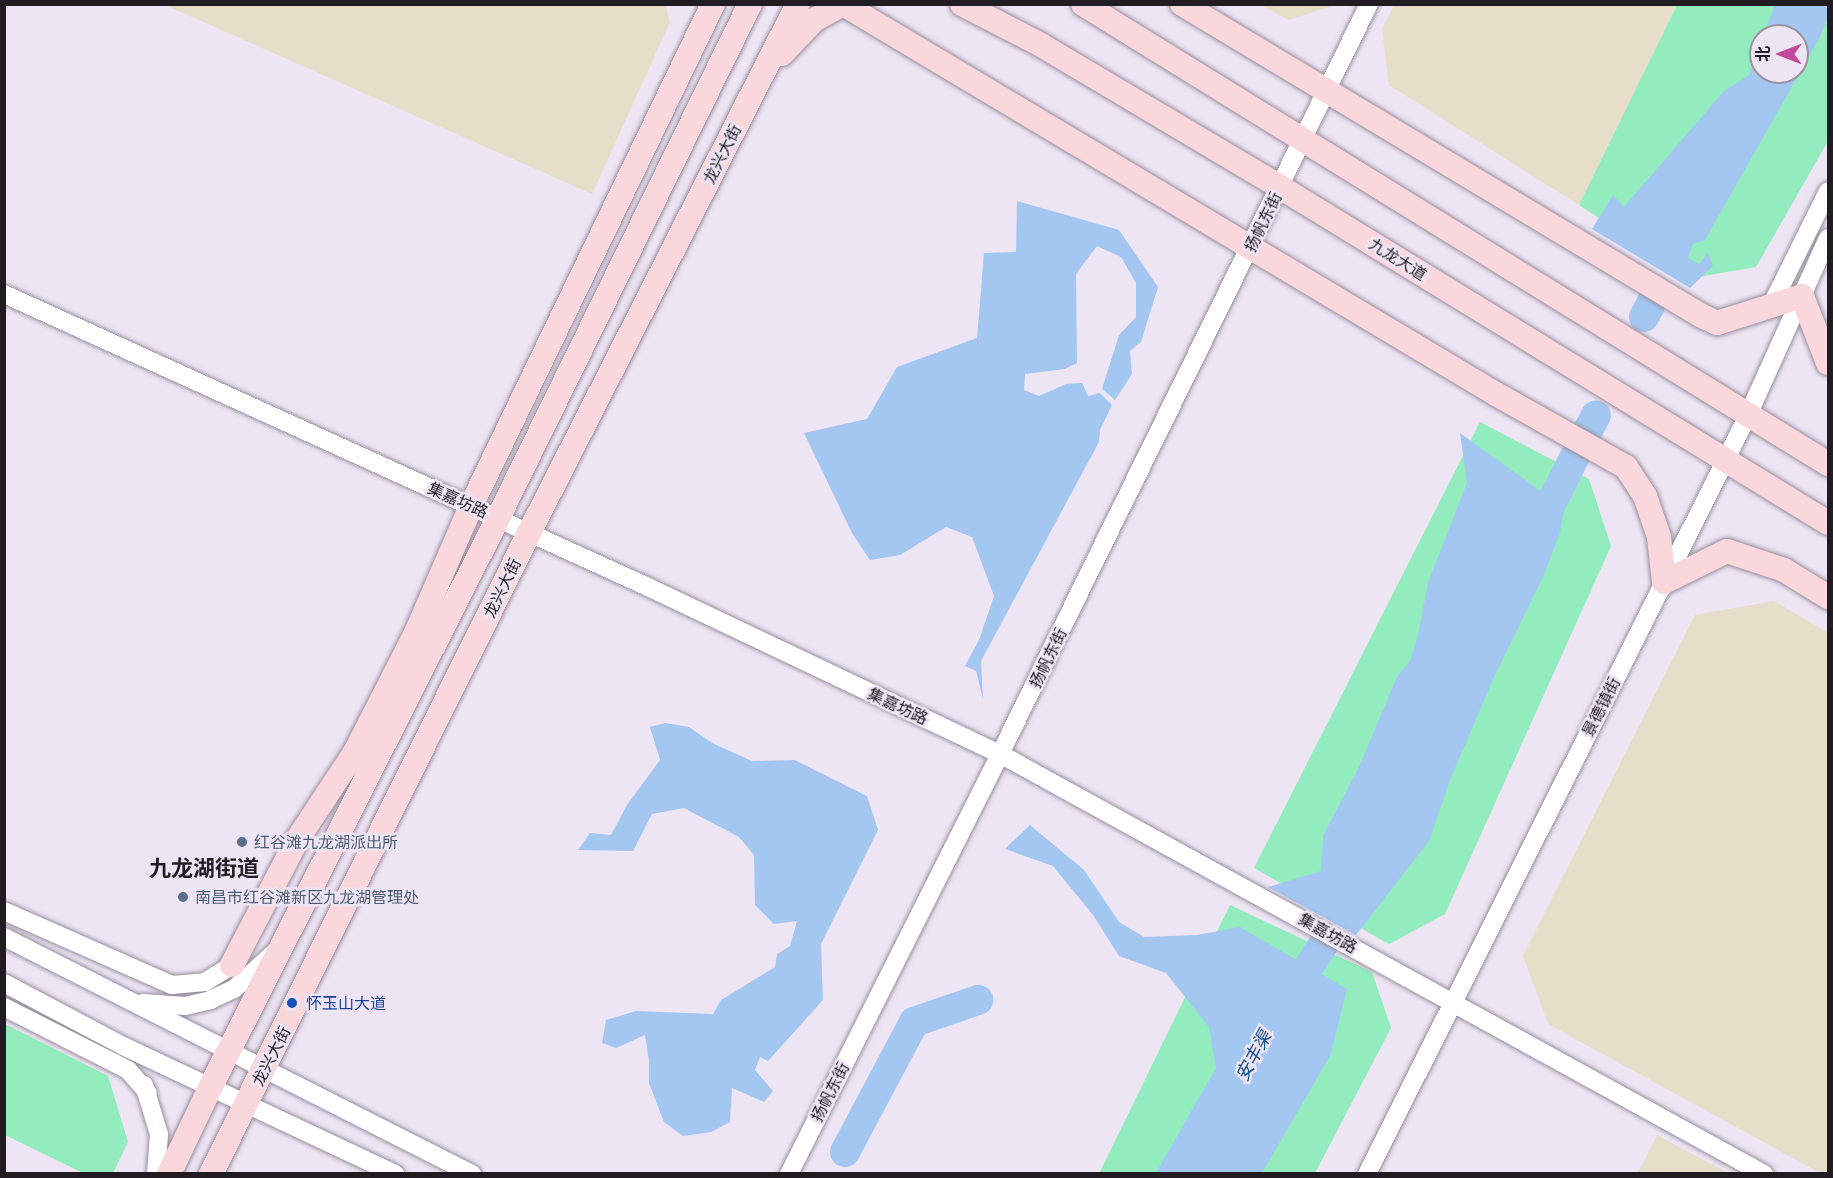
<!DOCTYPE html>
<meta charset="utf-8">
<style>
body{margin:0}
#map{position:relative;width:1833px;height:1178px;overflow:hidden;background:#ede4f4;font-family:"Archivo Narrow","Noto Sans SC",sans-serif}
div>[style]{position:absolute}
.commercial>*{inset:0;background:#e6dec8}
.green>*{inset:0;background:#92ecbd}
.water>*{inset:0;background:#a3c7f1}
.river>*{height:30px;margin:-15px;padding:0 15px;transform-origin:15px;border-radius:15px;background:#a3c7f1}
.roads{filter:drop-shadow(0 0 2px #978e9d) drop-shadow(0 0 2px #978e9d)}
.minor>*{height:18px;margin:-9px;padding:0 9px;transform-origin:9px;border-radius:9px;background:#fff}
.major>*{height:24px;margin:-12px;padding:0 12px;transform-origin:12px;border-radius:12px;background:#fad7dc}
.dots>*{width:16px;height:16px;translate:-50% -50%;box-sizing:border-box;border:3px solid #ede4f4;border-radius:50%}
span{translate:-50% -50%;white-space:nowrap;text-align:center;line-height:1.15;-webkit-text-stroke:5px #ede4f4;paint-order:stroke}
.street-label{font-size:16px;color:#201c22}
.service-label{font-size:16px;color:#4e5e75}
.left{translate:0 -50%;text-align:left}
.transit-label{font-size:16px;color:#164399}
.water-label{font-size:18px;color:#11518e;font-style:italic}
.district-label{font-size:22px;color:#201c22;font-weight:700}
.frame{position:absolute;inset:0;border:6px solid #201c22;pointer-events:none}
.north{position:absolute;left:1749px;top:24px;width:60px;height:60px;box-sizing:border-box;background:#ede4f4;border:2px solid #9b94a0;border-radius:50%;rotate:270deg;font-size:16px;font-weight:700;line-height:24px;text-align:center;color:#201c22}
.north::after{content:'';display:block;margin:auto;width:21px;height:27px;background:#c1489d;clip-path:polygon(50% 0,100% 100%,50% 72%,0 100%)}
</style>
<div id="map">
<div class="commercial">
<i style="clip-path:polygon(665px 4px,670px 22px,592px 194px,165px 5px)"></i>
<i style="clip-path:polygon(1261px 5px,1335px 5px,1289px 20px)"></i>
<i style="clip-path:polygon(1394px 5px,1677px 5px,1579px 205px,1389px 85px,1382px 29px)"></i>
<i style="clip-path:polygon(1774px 601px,1828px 633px,1828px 1173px,1820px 1173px,1548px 1024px,1523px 956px,1695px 615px)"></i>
<i style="clip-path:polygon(1657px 1135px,1728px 1173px,1638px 1173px)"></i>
</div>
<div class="green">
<i style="clip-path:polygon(evenodd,1677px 5px,1828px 5px,1828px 141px,1756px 267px,1692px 278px,1579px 205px,1677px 5px,1761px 36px,1797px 36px,1797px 72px,1761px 72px,1761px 36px)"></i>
<i style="clip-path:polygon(1480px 422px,1589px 479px,1611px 546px,1445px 914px,1389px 944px,1254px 868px)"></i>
<i style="clip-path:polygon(1230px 905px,1372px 972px,1391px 1028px,1315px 1173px,1099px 1174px)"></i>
<i style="clip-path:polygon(5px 1024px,108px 1076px,128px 1142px,113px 1173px,83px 1173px,5px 1135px)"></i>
</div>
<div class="water">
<i style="clip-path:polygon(1775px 5px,1828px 5px,1828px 17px,1820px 37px,1705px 240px,1693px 244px,1688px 258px,1699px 264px,1708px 253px,1713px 266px,1690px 288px,1592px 229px,1613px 195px,1624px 207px,1724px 91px,1749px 75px,1761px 43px,1761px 72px,1797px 72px,1797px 36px,1763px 36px)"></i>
<i style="clip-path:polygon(1017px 201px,1119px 230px,1158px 287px,1141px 342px,1130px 351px,1132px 374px,1115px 400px,1102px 389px,1119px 335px,1136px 317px,1136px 283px,1121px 257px,1097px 246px,1076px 274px,1077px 363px,1065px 369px,1025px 374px,1024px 390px,1039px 396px,1066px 384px,1082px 383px,1088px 396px,1100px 393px,1112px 405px,1100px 430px,1099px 442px,981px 661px,983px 699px,976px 671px,965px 666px,960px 675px,979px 640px,994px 596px,972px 537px,946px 527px,900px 555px,870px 560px,852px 533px,804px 433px,867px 419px,897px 367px,977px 338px,984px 253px,1016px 252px)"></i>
<i style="clip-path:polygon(1460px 433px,1564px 508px,1560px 533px,1543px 577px,1494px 677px,1450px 780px,1429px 841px,1356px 935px,1268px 887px,1321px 871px,1323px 836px,1359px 767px,1397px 677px,1410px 661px,1418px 635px,1428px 583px,1467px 483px)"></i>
<i style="clip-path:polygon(665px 723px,689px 727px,712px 743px,752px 761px,795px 760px,867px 796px,878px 830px,821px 944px,823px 1000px,768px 1061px,760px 1057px,755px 1070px,773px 1091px,764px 1102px,732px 1088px,730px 1122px,711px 1132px,683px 1136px,664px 1122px,649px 1083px,649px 1061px,645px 1035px,616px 1048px,602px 1043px,606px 1020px,636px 1011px,713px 1014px,721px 1000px,775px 967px,777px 954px,790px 946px,797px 921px,774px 924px,755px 905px,754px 855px,739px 837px,684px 808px,652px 814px,633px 851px,578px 850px,590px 833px,611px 835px,627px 805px,660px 760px,650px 727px)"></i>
<i style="clip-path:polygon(1030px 825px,1084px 870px,1119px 922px,1144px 937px,1197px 935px,1240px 927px,1347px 989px,1331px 1054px,1262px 1173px,1156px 1173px,1216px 1068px,1209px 1027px,1166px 973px,1119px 956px,1093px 915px,1053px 866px,1005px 849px)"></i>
</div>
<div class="river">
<i style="left:1644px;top:317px;width:21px;rotate:-62deg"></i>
<i style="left:1586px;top:434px;width:21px;rotate:-62deg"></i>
<i style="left:1535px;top:536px;width:96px;rotate:-63.4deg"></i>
<i style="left:1287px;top:1000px;width:66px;rotate:-56.8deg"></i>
<i style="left:845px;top:1152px;width:147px;rotate:-62deg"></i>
<i style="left:914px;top:1022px;width:68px;rotate:-19deg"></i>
</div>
<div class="roads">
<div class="minor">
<i style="left:4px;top:294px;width:708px;rotate:24.46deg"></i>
<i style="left:648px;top:587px;width:390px;rotate:25.4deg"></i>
<i style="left:1000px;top:754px;width:872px;rotate:28.8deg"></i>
<i style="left:1771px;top:306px;width:128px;rotate:-63.6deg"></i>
<i style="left:4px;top:911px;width:184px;rotate:23.8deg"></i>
<i style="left:172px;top:985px;width:33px;rotate:-5deg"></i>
<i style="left:205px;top:982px;width:32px;rotate:-32deg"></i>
<i style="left:4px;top:937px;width:525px;rotate:26.86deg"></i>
<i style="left:4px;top:983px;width:135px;rotate:27.9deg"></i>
<i style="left:123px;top:1046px;width:301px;rotate:25.2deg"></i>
<i style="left:143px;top:1003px;width:42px;rotate:4.1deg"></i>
<i style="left:185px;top:1006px;width:26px;rotate:-13deg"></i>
<i style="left:210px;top:1000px;width:26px;rotate:-25deg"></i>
<i style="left:234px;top:989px;width:55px;rotate:-42.1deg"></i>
<i style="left:4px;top:1007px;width:139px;rotate:26.9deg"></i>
<i style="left:128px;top:1070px;width:30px;rotate:49deg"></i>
<i style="left:144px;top:1085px;width:51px;rotate:73deg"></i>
<i style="left:159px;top:1134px;width:40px;rotate:94.3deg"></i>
<i style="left:789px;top:1174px;width:470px;rotate:-63.3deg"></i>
<i style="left:1000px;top:754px;width:836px;rotate:-63.8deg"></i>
<i style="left:1367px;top:1174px;width:849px;rotate:-63.34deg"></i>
<i style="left:1748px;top:415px;width:194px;rotate:-65.7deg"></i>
</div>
<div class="major">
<i style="left:843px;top:4px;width:761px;rotate:30.85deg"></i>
<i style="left:1496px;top:394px;width:149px;rotate:29.3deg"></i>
<i style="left:1626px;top:467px;width:35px;rotate:57deg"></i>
<i style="left:1645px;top:496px;width:43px;rotate:71.1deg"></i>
<i style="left:1659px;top:537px;width:45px;rotate:83.7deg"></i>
<i style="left:1664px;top:582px;width:70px;rotate:-26.2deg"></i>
<i style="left:1727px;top:551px;width:60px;rotate:18.4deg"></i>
<i style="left:1784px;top:570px;width:52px;rotate:31.5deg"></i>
<i style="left:962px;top:4px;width:89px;rotate:27.4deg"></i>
<i style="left:1041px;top:45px;width:278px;rotate:30.7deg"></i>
<i style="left:1280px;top:187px;width:643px;rotate:31.51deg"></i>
<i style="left:1083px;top:4px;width:876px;rotate:31.69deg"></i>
<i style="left:1182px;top:4px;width:604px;rotate:30.98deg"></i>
<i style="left:1700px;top:315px;width:19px;rotate:25deg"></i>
<i style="left:1717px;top:323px;width:89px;rotate:-17.6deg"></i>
<i style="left:1802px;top:296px;width:72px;rotate:68.8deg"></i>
<i style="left:782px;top:54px;width:47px;rotate:-46.7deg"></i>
<i style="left:814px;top:20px;width:33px;rotate:-29deg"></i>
<i style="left:232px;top:965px;width:141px;rotate:-62.5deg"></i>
<i style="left:297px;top:840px;width:105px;rotate:-56.6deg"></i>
<i style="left:355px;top:752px;width:131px;rotate:-62.9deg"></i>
<i style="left:415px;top:635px;width:141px;rotate:-66.5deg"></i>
<i style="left:471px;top:506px;width:557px;rotate:-64.26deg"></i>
<i style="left:169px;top:1174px;width:95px;rotate:-64.5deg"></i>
<i style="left:210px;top:1088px;width:639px;rotate:-63.19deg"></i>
<i style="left:498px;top:518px;width:572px;rotate:-63.88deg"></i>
<i style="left:211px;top:1174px;width:716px;rotate:-63.61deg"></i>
<i style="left:529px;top:533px;width:593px;rotate:-63.05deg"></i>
</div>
</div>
<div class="dots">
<i style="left:242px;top:842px;background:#5c6f8a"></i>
<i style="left:183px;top:897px;background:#5c6f8a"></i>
<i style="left:292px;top:1003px;background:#1a4fb4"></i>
</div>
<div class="street-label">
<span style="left:722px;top:154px;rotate:-63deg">龙兴大街</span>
<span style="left:1263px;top:222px;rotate:-64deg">扬帆东街</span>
<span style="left:1398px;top:259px;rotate:32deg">九龙大道</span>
<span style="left:458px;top:500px;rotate:24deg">集嘉坊路</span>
<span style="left:502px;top:588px;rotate:-64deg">龙兴大街</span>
<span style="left:1048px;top:658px;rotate:-64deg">扬帆东街</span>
<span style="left:898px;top:706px;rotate:25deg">集嘉坊路</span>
<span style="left:1601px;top:707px;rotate:-63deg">景德镇街</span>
<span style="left:1328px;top:933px;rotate:29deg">集嘉坊路</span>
<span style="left:271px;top:1056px;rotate:-63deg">龙兴大街</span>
<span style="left:830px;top:1092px;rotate:-63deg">扬帆东街</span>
</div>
<div class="service-label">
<span class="left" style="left:254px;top:842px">红谷滩九龙湖派出所</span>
<span class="left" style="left:195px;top:897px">南昌市红谷滩新区九龙湖管理处</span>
</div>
<div class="transit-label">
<span class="left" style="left:306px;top:1003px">怀玉山大道</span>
</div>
<div class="water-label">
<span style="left:1254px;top:1056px;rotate:-62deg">安丰渠</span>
</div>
<div class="district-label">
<span style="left:204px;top:869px">九龙湖街道</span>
</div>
<div class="frame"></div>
<div class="north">北</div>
</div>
